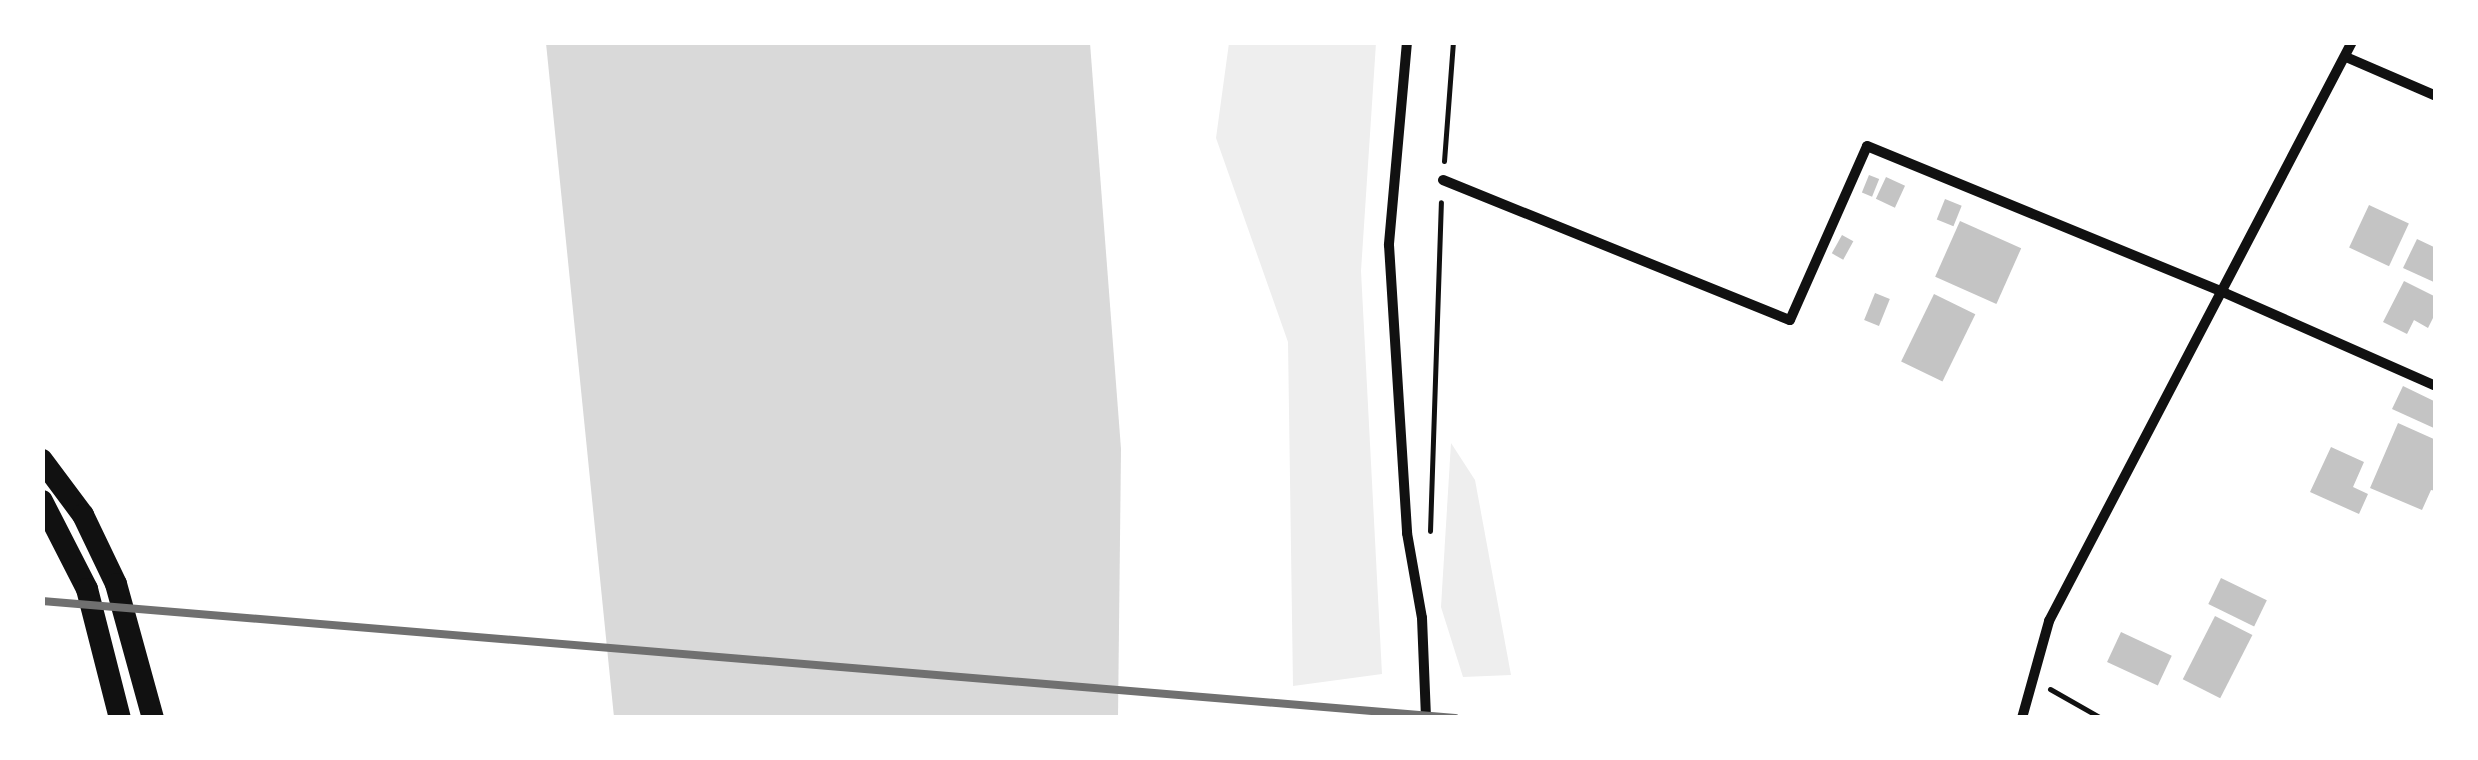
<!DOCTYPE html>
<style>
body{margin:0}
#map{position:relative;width:2478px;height:760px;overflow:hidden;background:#fff;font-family:"Golos Text",sans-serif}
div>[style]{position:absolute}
.green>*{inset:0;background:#eee}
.water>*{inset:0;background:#d9d9d9}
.building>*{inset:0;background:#c4c4c4;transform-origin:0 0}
.path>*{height:5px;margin:-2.5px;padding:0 2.5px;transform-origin:2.5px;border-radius:2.5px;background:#111}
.minor>*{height:10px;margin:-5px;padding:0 5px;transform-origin:5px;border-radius:5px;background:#111}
.primary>*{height:22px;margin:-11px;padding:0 11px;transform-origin:11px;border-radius:11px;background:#111}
.rail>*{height:8px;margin:-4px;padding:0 4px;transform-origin:4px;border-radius:4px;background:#707070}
span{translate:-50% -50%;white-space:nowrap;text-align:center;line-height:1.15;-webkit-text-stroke:10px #fff;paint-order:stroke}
.frame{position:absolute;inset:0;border:45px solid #fff;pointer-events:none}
</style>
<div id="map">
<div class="green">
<i style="clip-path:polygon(1229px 43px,1376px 43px,1361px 271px,1382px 674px,1293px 686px,1288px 342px,1216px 138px)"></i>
<i style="clip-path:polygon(1451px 443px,1475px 480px,1511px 675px,1463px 677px,1441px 607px)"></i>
</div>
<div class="water">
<i style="clip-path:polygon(546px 43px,1090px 43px,1121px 449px,1118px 717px,614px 717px)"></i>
</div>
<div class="building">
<i style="left:1869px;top:175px;width:11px;height:19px;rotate:22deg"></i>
<i style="left:1886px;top:177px;width:21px;height:24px;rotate:25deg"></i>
<i style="left:1945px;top:199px;width:18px;height:22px;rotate:22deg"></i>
<i style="left:2369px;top:205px;width:44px;height:47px;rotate:25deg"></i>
<i style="left:1960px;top:221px;width:67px;height:61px;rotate:24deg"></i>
<i style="left:1842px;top:235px;width:13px;height:21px;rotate:29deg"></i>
<i style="clip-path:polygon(2417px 239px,2436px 248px,2436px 283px,2403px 268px)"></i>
<i style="clip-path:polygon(2404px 281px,2436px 297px,2436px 312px,2428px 328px,2414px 320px,2407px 334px,2383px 322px)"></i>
<i style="left:1875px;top:293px;width:16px;height:29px;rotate:22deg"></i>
<i style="left:1934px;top:294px;width:46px;height:75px;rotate:26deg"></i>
<i style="clip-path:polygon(2403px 386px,2436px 402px,2436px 429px,2392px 409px)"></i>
<i style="clip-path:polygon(2398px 423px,2436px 440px,2436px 491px,2431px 490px,2422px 510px,2370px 488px)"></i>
<i style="clip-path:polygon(2331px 447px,2364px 462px,2353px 487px,2368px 494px,2359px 514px,2310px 492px)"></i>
<i style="left:2221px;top:578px;width:51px;height:29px;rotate:26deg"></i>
<i style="left:2215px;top:616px;width:42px;height:71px;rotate:27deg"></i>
<i style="left:2121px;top:632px;width:56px;height:33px;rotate:25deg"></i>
</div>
<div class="path">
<i style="left:1444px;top:161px;width:119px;rotate:-85.7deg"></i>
<i style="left:1430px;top:531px;width:329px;rotate:-88.1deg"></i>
<i style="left:2050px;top:689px;width:59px;rotate:29.6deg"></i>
</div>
<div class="minor">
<i style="left:1407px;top:42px;width:204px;rotate:95.1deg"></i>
<i style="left:1389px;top:245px;width:289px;rotate:86.4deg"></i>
<i style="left:1407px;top:533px;width:86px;rotate:80deg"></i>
<i style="left:1422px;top:618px;width:100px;rotate:87.7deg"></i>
<i style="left:2346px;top:57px;width:98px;rotate:23.4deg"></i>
<i style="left:1443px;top:180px;width:374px;rotate:22deg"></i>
<i style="left:1790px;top:320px;width:190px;rotate:-66.1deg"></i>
<i style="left:1867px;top:146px;width:387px;rotate:22.3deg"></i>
<i style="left:2225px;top:293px;width:231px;rotate:23.8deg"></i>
<i style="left:2022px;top:718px;width:101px;rotate:-74.4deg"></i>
<i style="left:2049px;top:621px;width:653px;rotate:-62.38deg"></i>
</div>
<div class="primary">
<i style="left:42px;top:460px;width:69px;rotate:53.3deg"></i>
<i style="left:83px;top:515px;width:76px;rotate:64.4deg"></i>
<i style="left:116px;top:584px;width:139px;rotate:74.6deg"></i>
<i style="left:42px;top:501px;width:99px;rotate:62.9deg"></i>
<i style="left:87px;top:589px;width:133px;rotate:75.7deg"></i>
</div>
<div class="rail">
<i style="left:42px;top:601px;width:1418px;rotate:4.73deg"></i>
</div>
<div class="frame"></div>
</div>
